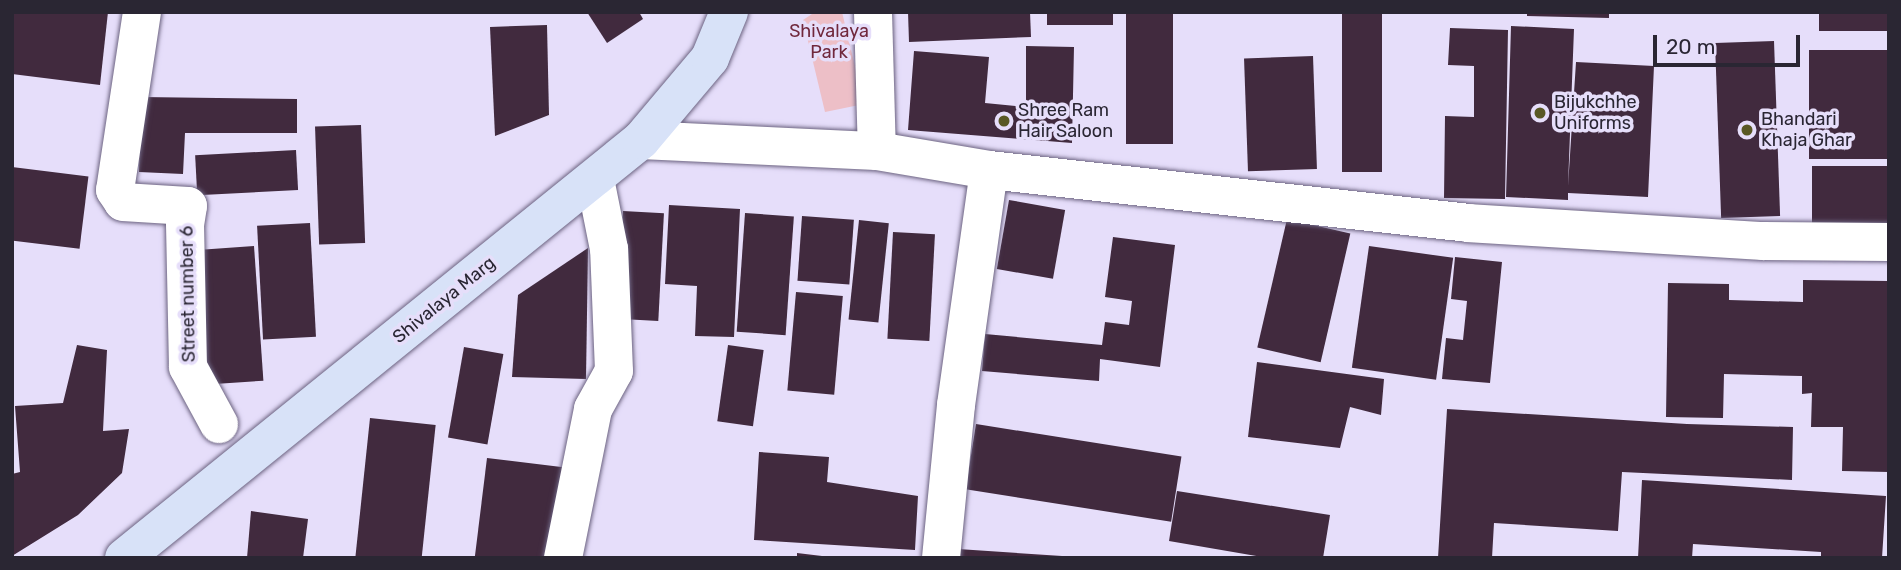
<!DOCTYPE html>
<style>
body{margin:0}
#map{position:relative;width:1901px;height:570px;overflow:hidden;background:#e6defa;font-family:Rubik,sans-serif}
div>[style]{position:absolute}
.green>*{inset:0;background:#edbfc7}
.building>*{inset:0;background:#412a3e;transform-origin:0 0}
.roads{filter:drop-shadow(0 0 2px #6c6381) drop-shadow(0 0 2px #6c6381)}
.minor>*{height:38px;margin:-19px;padding:0 19px;transform-origin:19px;border-radius:19px;background:#fff}
.secondary>*{height:38px;margin:-19px;padding:0 19px;transform-origin:19px;border-radius:19px;background:#d8e2f8}
.dots>*{width:19px;height:19px;translate:-50% -50%;box-sizing:border-box;border:4px solid #e6defa;border-radius:50%}
span{translate:-50% -50%;white-space:nowrap;text-align:center;line-height:1.15;-webkit-text-stroke:7px #e6defa;paint-order:stroke}
.park-label{font-size:18px;color:#70283c}
.poi-label{font-size:18px;color:#2a2633}
.left{translate:0 -50%;text-align:left}
.street-label{font-size:18px;color:#2a2633}
.frame{position:absolute;inset:0;border:14px solid #2a2633;pointer-events:none}
.scale{position:absolute;left:1653px;top:35px;width:147px;height:32px;box-sizing:border-box;border:4px solid #2a2633;border-top:0;padding-left:9px;font-size:21px;line-height:24px;white-space:nowrap;color:#2a2633;-webkit-text-stroke:5px #e6defa;paint-order:stroke}
</style>
<div id="map">
<div class="green">
<i style="clip-path:polygon(815px 12px,842px 12px,864px 104px,825px 112px,803px 20px)"></i>
</div>
<div class="building">
<i style="clip-path:polygon(12px 12px,108px 12px,100px 85px,12px 74px)"></i>
<i style="clip-path:polygon(587px 12px,639px 12px,643px 19px,607px 43px)"></i>
<i style="clip-path:polygon(908px 12px,1030px 12px,1031px 37px,909px 42px)"></i>
<i style="left:1047px;top:12px;width:66px;height:13px"></i>
<i style="left:1126px;top:12px;width:47px;height:132px"></i>
<i style="left:1342px;top:12px;width:40px;height:160px"></i>
<i style="clip-path:polygon(1527px 12px,1609px 12px,1609px 18px,1527px 16px)"></i>
<i style="left:1819px;top:12px;width:70px;height:19px"></i>
<i style="clip-path:polygon(547px 25px,549px 115px,495px 136px,490px 27px)"></i>
<i style="clip-path:polygon(1511px 26px,1574px 29px,1568px 186px,1576px 62px,1654px 66px,1648px 197px,1568px 193px,1568px 200px,1506px 197px)"></i>
<i style="clip-path:polygon(1450px 28px,1508px 30px,1505px 199px,1444px 198px,1445px 116px,1474px 117px,1474px 66px,1448px 65px)"></i>
<i style="left:1774px;top:41px;width:175px;height:59px;rotate:88deg"></i>
<i style="clip-path:polygon(1026px 46px,1074px 47px,1072px 143px,908px 130px,914px 51px,989px 57px,985px 103px,1026px 107px)"></i>
<i style="left:1889px;top:50px;width:109px;height:80px;rotate:90deg"></i>
<i style="left:1313px;top:56px;width:113px;height:69px;rotate:88deg"></i>
<i style="clip-path:polygon(141px 97px,297px 99px,297px 133px,185px 133px,183px 174px,139px 172px)"></i>
<i style="left:361px;top:125px;width:118px;height:46px;rotate:88deg"></i>
<i style="left:296px;top:150px;width:40px;height:101px;rotate:87deg"></i>
<i style="left:1889px;top:166px;width:62px;height:77px;rotate:90deg"></i>
<i style="left:12px;top:167px;width:77px;height:73px;rotate:7deg"></i>
<i style="left:1009px;top:200px;width:57px;height:70px;rotate:10deg"></i>
<i style="clip-path:polygon(669px 205px,740px 209px,734px 337px,695px 336px,697px 286px,665px 284px)"></i>
<i style="left:623px;top:211px;width:41px;height:108px;rotate:3deg"></i>
<i style="left:745px;top:213px;width:49px;height:119px;rotate:4deg"></i>
<i style="left:802px;top:216px;width:52px;height:65px;rotate:4deg"></i>
<i style="left:1287px;top:219px;width:65px;height:132px;rotate:13deg"></i>
<i style="left:859px;top:220px;width:30px;height:100px;rotate:6deg"></i>
<i style="left:310px;top:223px;width:114px;height:53px;rotate:87deg"></i>
<i style="left:893px;top:232px;width:42px;height:107px;rotate:3deg"></i>
<i style="clip-path:polygon(1113px 237px,1175px 245px,1160px 367px,1100px 359px,1099px 381px,982px 371px,985px 334px,1102px 345px,1105px 322px,1129px 325px,1132px 301px,1105px 297px)"></i>
<i style="left:254px;top:246px;width:135px;height:60px;rotate:86deg"></i>
<i style="left:1369px;top:246px;width:85px;height:123px;rotate:8deg"></i>
<i style="clip-path:polygon(588px 248px,586px 379px,512px 377px,518px 295px)"></i>
<i style="clip-path:polygon(1455px 257px,1502px 262px,1490px 383px,1442px 379px,1446px 338px,1463px 340px,1467px 301px,1451px 299px)"></i>
<i style="clip-path:polygon(1803px 280px,1889px 281px,1889px 472px,1842px 471px,1843px 427px,1811px 427px,1812px 393px,1802px 394px,1802px 376px,1724px 374px,1723px 418px,1666px 417px,1668px 283px,1729px 284px,1729px 300px,1803px 302px)"></i>
<i style="left:796px;top:292px;width:47px;height:99px;rotate:5deg"></i>
<i style="clip-path:polygon(77px 345px,107px 350px,103px 431px,129px 429px,122px 473px,78px 515px,12px 556px,12px 474px,20px 472px,15px 406px,63px 403px)"></i>
<i style="left:728px;top:345px;width:36px;height:77px;rotate:8deg"></i>
<i style="left:464px;top:347px;width:40px;height:92px;rotate:10deg"></i>
<i style="clip-path:polygon(1257px 362px,1384px 379px,1381px 415px,1350px 407px,1340px 448px,1248px 437px)"></i>
<i style="clip-path:polygon(1447px 409px,1687px 424px,1793px 427px,1792px 480px,1622px 472px,1618px 531px,1494px 523px,1492px 558px,1438px 558px)"></i>
<i style="left:370px;top:418px;width:66px;height:141px;rotate:6deg"></i>
<i style="left:976px;top:424px;width:208px;height:66px;rotate:9deg"></i>
<i style="clip-path:polygon(759px 452px,829px 457px,827px 482px,918px 496px,915px 550px,754px 540px)"></i>
<i style="left:487px;top:458px;width:81px;height:101px;rotate:7deg"></i>
<i style="clip-path:polygon(1642px 480px,1886px 496px,1882px 558px,1821px 558px,1821px 552px,1693px 544px,1692px 558px,1638px 558px)"></i>
<i style="clip-path:polygon(1177px 491px,1330px 515px,1323px 558px,1268px 558px,1169px 541px)"></i>
<i style="clip-path:polygon(251px 511px,308px 519px,303px 558px,247px 558px)"></i>
<i style="clip-path:polygon(958px 549px,1062px 556px,1062px 558px,958px 558px)"></i>
<i style="clip-path:polygon(797px 553px,822px 556px,822px 558px,797px 558px)"></i>
</div>
<div class="roads">
<div class="minor">
<i style="left:142px;top:12px;width:180px;rotate:98.6deg"></i>
<i style="left:115px;top:190px;width:14px;rotate:56deg"></i>
<i style="left:123px;top:202px;width:65px;rotate:3.5deg"></i>
<i style="left:188px;top:206px;width:18px;rotate:99deg"></i>
<i style="left:185px;top:224px;width:143px;rotate:88.8deg"></i>
<i style="left:188px;top:367px;width:65px;rotate:61.5deg"></i>
<i style="left:873px;top:12px;width:139px;rotate:88.4deg"></i>
<i style="left:641px;top:140px;width:236px;rotate:2.7deg"></i>
<i style="left:877px;top:151px;width:114px;rotate:9.6deg"></i>
<i style="left:989px;top:170px;width:481px;rotate:6.3deg"></i>
<i style="left:1467px;top:223px;width:297px;rotate:3.5deg"></i>
<i style="left:1763px;top:241px;width:126px;rotate:0.5deg"></i>
<i style="left:563px;top:558px;width:152px;rotate:-78.6deg"></i>
<i style="left:593px;top:409px;width:43px;rotate:-61.1deg"></i>
<i style="left:614px;top:371px;width:122px;rotate:-92.3deg"></i>
<i style="left:609px;top:249px;width:71px;rotate:-101.3deg"></i>
<i style="left:941px;top:558px;width:154px;rotate:-84.4deg"></i>
<i style="left:956px;top:405px;width:237px;rotate:-82deg"></i>
</div>
<div class="secondary">
<i style="left:124px;top:558px;width:665px;rotate:-38.96deg"></i>
<i style="left:641px;top:140px;width:107px;rotate:-49.9deg"></i>
<i style="left:710px;top:58px;width:50px;rotate:-67.6deg"></i>
</div>
</div>
<div class="dots">
<i style="left:1540px;top:113px;background:#595825"></i>
<i style="left:1004px;top:121px;background:#595825"></i>
<i style="left:1747px;top:130px;background:#595825"></i>
</div>
<div class="park-label">
<span style="left:829px;top:42px">Shivalaya<br>Park</span>
</div>
<div class="poi-label">
<span class="left" style="left:1554px;top:113px">Bijukchhe<br>Uniforms</span>
<span class="left" style="left:1018px;top:121px">Shree Ram<br>Hair Saloon</span>
<span class="left" style="left:1761px;top:130px">Bhandari<br>Khaja Ghar</span>
</div>
<div class="street-label">
<span style="left:188px;top:294px;rotate:-91deg">Street number 6</span>
<span style="left:444px;top:300px;rotate:-39deg">Shivalaya Marg</span>
</div>
<div class="frame"></div>
<div class="scale">20 m</div>
</div>
